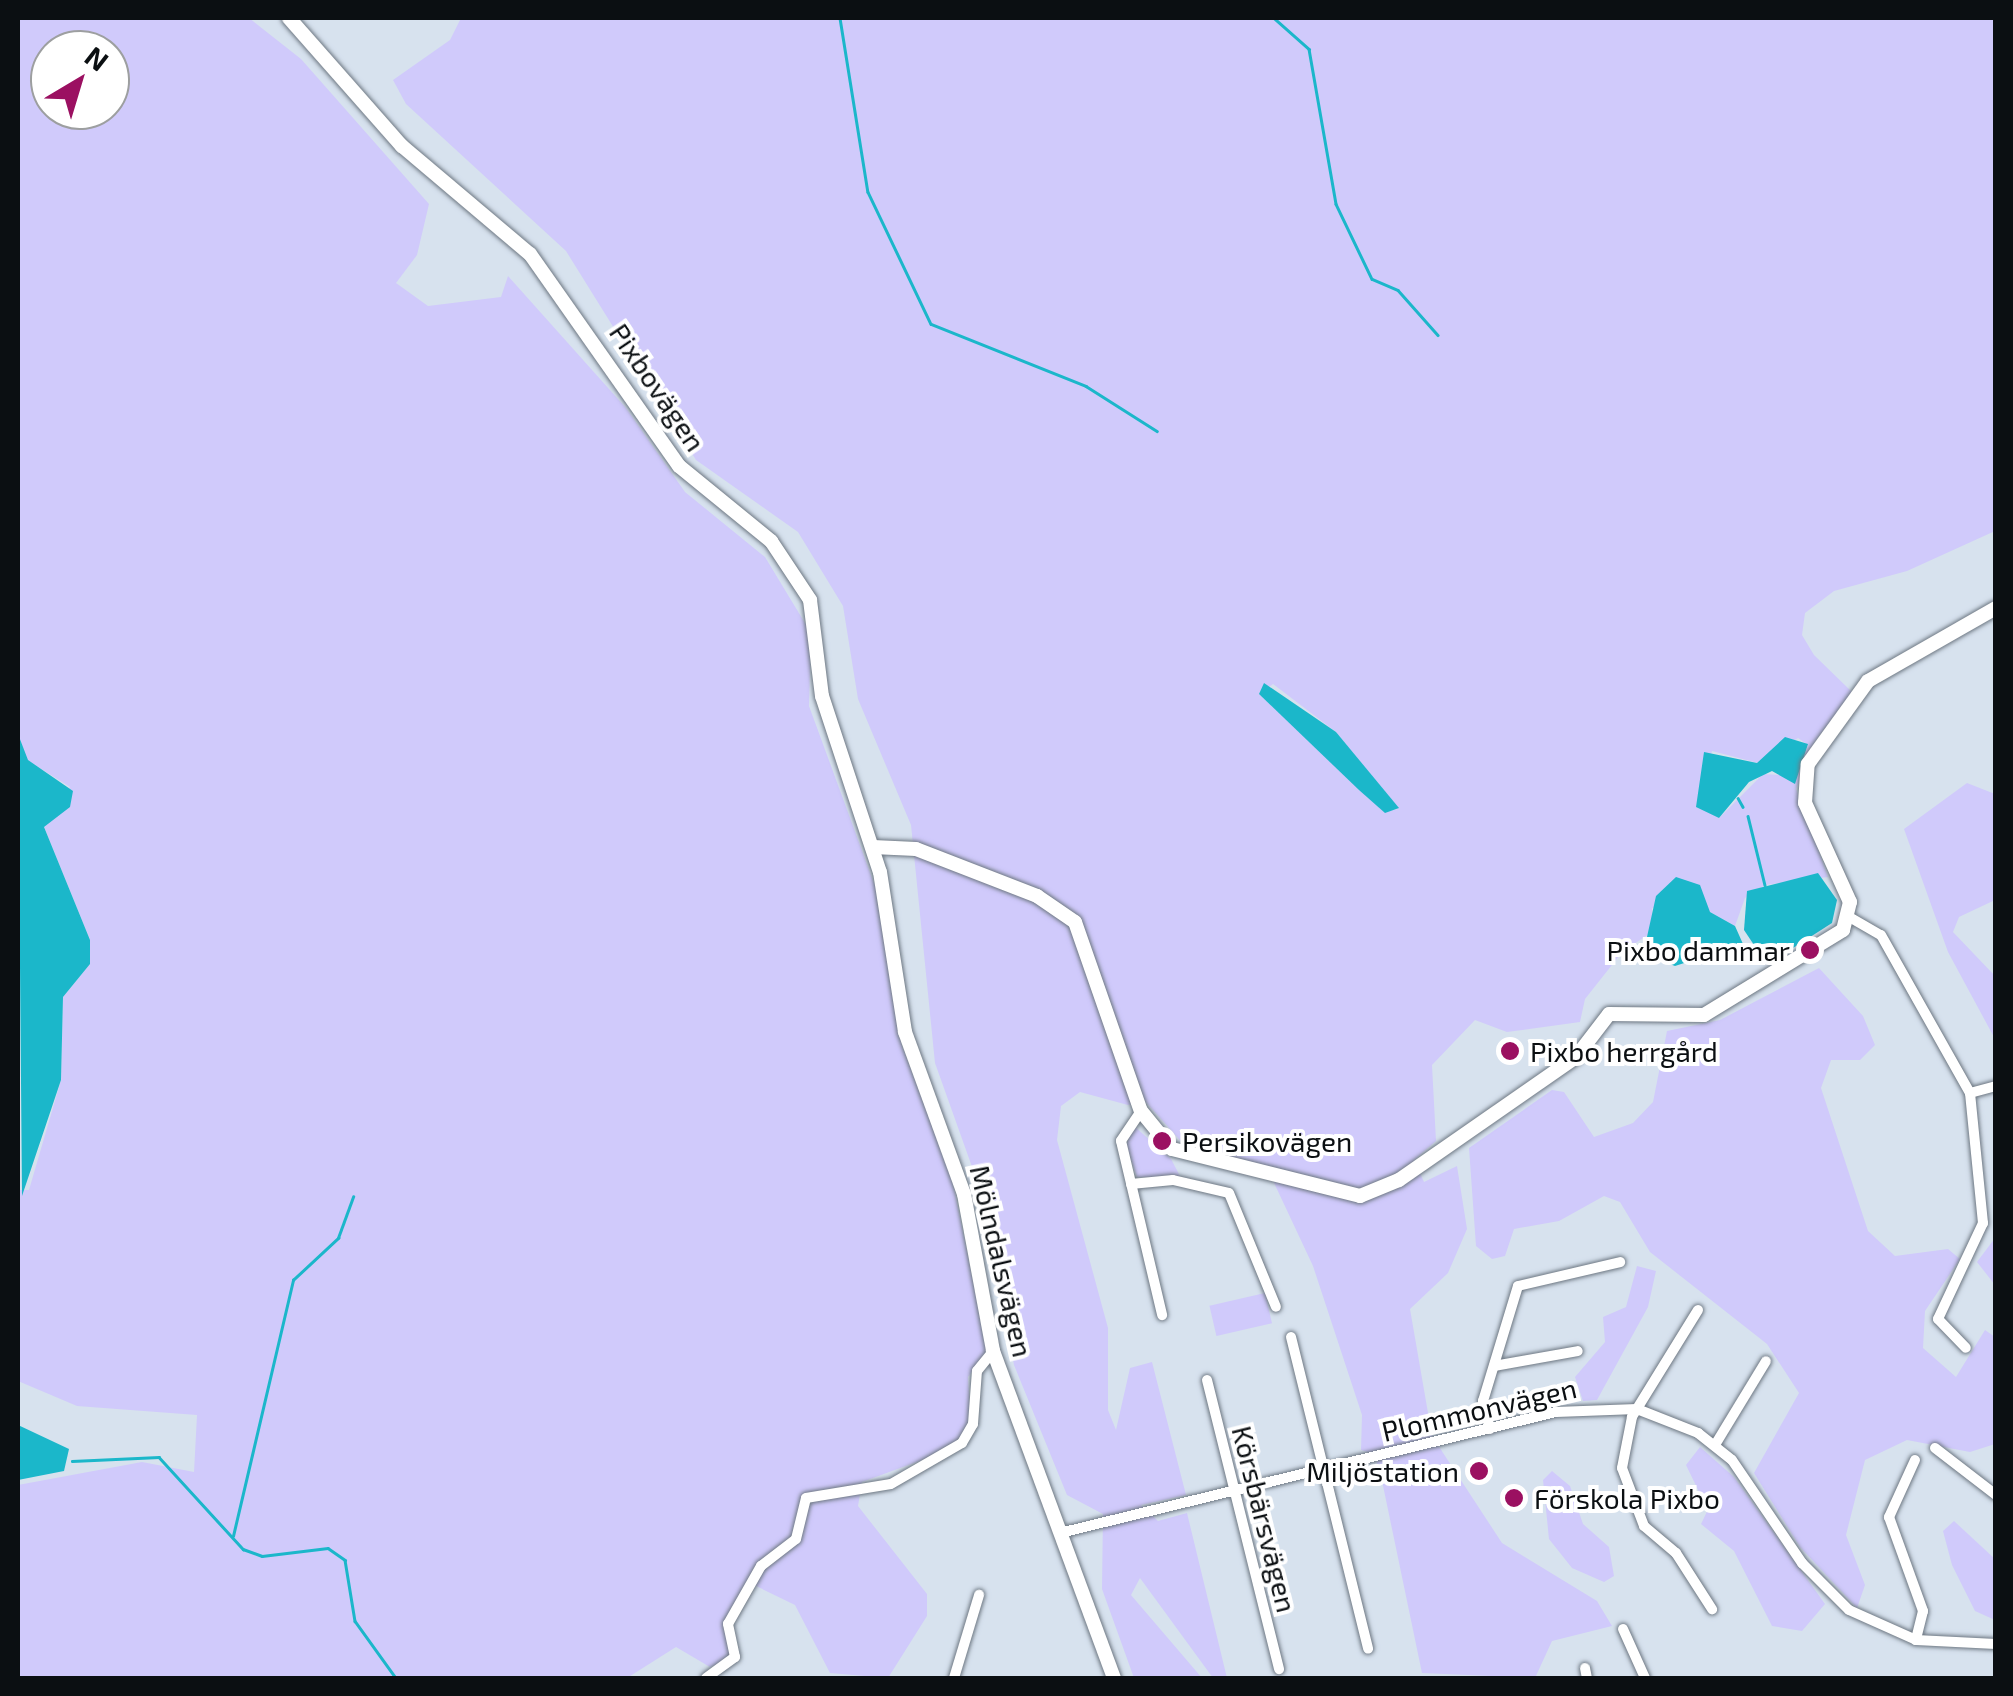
<!DOCTYPE html>
<meta charset="utf-8">
<style>
body{margin:0}
#map{position:relative;width:2013px;height:1696px;overflow:hidden;background:#d7e2ee;font-family:"Exo 2",sans-serif}
div>[style]{position:absolute}
.green>*{inset:0;background:#d0cafb;transform-origin:0 0}
.water>*{inset:0;background:#1bb7ca}
.stream>*{height:2.5px;margin:-1.25px;padding:0 1.25px;transform-origin:1.25px;border-radius:1.25px;background:#1bb7ca}
.roads{filter:drop-shadow(0 0 2px #6d7782) drop-shadow(0 0 2px #6d7782)}
.street>*{height:10px;margin:-5px;padding:0 5px;transform-origin:5px;border-radius:5px;background:#fff}
.secondary>*{height:14px;margin:-7px;padding:0 7px;transform-origin:7px;border-radius:7px;background:#fff}
.dots>*{width:28px;height:28px;translate:-50% -50%;box-sizing:border-box;border:5px solid #fff;border-radius:50%}
span{translate:-50% -50%;white-space:nowrap;text-align:center;line-height:1.15;-webkit-text-stroke:8px #fff;paint-order:stroke}
.street-label{font-size:28px;color:#0b0f12}
.poi-label{font-size:28px;color:#0b0f12}
.right{translate:-100% -50%;text-align:right}
.left{translate:0 -50%;text-align:left}
.frame{position:absolute;inset:0;border:20px solid #0b0f12;pointer-events:none}
.north{position:absolute;left:30px;top:30px;width:100px;height:100px;box-sizing:border-box;background:#fff;border:2px solid #9d9fa0;border-radius:50%;rotate:38deg;font-size:28px;font-weight:700;line-height:40px;text-align:center;color:#0b0f12}
.north::after{content:'';display:block;margin:auto;width:35px;height:45px;background:#9b1061;clip-path:polygon(50% 0,100% 100%,50% 72%,0 100%)}
</style>
<div id="map">
<div class="green">
<i style="clip-path:polygon(evenodd,18px 18px,249px 18px,301px 59px,429px 204px,417px 255px,396px 283px,428px 306px,501px 297px,508px 276px,626px 408px,685px 492px,765px 557px,811px 633px,809px 706px,875px 886px,902px 1046px,951px 1174px,987px 1350px,968px 1377px,971px 1423px,952px 1449px,862px 1482px,858px 1506px,927px 1594px,927px 1616px,888px 1678px,830px 1673px,795px 1605px,752px 1584px,731px 1626px,730px 1659px,710px 1667px,676px 1647px,627px 1678px,18px 1678px,18px 1485px,142px 1462px,194px 1472px,197px 1415px,77px 1406px,18px 1381px,18px 1190px,29px 1190px,61px 1080px,63px 997px,90px 964px,90px 940px,44px 827px,70px 787px,27px 760px,18px 734px,18px 18px,50px 50px,110px 50px,110px 110px,50px 110px,50px 50px)"></i>
<i style="clip-path:polygon(evenodd,461px 18px,1995px 18px,1995px 531px,1907px 571px,1834px 591px,1805px 613px,1802px 635px,1814px 655px,1853px 693px,1815px 741px,1796px 789px,1828px 877px,1765px 885px,1745px 898px,1735px 926px,1710px 912px,1652px 908px,1654px 931px,1623px 951px,1585px 999px,1580px 1022px,1507px 1032px,1475px 1020px,1432px 1065px,1436px 1141px,1414px 1160px,1424px 1182px,1457px 1166px,1467px 1229px,1448px 1273px,1410px 1309px,1432px 1436px,1502px 1543px,1597px 1601px,1612px 1626px,1552px 1641px,1535px 1678px,1422px 1673px,1381px 1476px,1374px 1454px,1361px 1450px,1362px 1415px,1313px 1266px,1268px 1170px,1186px 1147px,1144px 1100px,1128px 1105px,1080px 1092px,1061px 1106px,1057px 1140px,1108px 1328px,1108px 1410px,1116px 1430px,1130px 1368px,1152px 1362px,1186px 1495px,1141px 1505px,1158px 1521px,1187px 1513px,1227px 1678px,1213px 1678px,1140px 1578px,1131px 1595px,1202px 1678px,1134px 1678px,1102px 1589px,1103px 1514px,1067px 1495px,1014px 1365px,981px 1192px,935px 1063px,911px 825px,858px 699px,843px 606px,798px 532px,696px 460px,566px 251px,406px 104px,393px 80px,450px 40px,461px 18px,1273px 684px,1336px 732px,1398px 809px,1385px 812px,1259px 694px,1273px 684px,461px 18px,1798px 738px,1808px 745px,1797px 776px,1763px 774px,1719px 818px,1699px 800px,1712px 751px,1758px 763px,1798px 738px)"></i>
<i style="clip-path:polygon(1967px 783px,1995px 794px,1995px 900px,1959px 917px,1953px 932px,1995px 976px,1995px 1039px,1948px 952px,1904px 829px)"></i>
<i style="clip-path:polygon(1819px 968px,1863px 1016px,1875px 1045px,1860px 1060px,1831px 1060px,1821px 1088px,1868px 1231px,1895px 1256px,1948px 1249px,1960px 1259px,1925px 1311px,1923px 1348px,1956px 1377px,1985px 1330px,1995px 1337px,1995px 1444px,1970px 1452px,1907px 1440px,1865px 1460px,1846px 1535px,1865px 1585px,1857px 1608px,1800px 1547px,1754px 1473px,1799px 1393px,1767px 1344px,1650px 1252px,1620px 1202px,1604px 1196px,1559px 1221px,1514px 1229px,1505px 1256px,1492px 1259px,1476px 1246px,1469px 1148px,1552px 1090px,1564px 1092px,1594px 1137px,1633px 1123px,1653px 1102px,1667px 1031px,1720px 1020px)"></i>
<i style="clip-path:polygon(1134px 1126px,1171px 1159px,1181px 1178px,1137px 1177px,1126px 1145px)"></i>
<i style="clip-path:polygon(1995px 1238px,1995px 1285px,1977px 1262px)"></i>
<i style="clip-path:polygon(1637px 1266px,1656px 1271px,1648px 1307px,1597px 1400px,1583px 1401px,1575px 1377px,1605px 1342px,1603px 1317px,1626px 1307px)"></i>
<i style="left:1265px;top:1293px;width:31px;height:57px;rotate:77deg"></i>
<i style="clip-path:polygon(1700px 1447px,1734px 1477px,1825px 1604px,1802px 1631px,1772px 1626px,1734px 1551px,1701px 1524px,1714px 1497px,1703px 1500px,1686px 1465px)"></i>
<i style="clip-path:polygon(1552px 1471px,1570px 1486px,1583px 1524px,1609px 1547px,1614px 1576px,1604px 1582px,1572px 1568px,1549px 1539px,1543px 1480px)"></i>
<i style="clip-path:polygon(1954px 1521px,1995px 1559px,1995px 1620px,1975px 1611px,1952px 1565px,1943px 1531px)"></i>
</div>
<div class="water">
<i style="clip-path:polygon(1264px 683px,1336px 732px,1399px 808px,1385px 813px,1359px 790px,1259px 694px)"></i>
<i style="clip-path:polygon(18px 734px,28px 760px,73px 791px,70px 807px,44px 827px,90px 940px,90px 964px,63px 997px,61px 1080px,22px 1196px)"></i>
<i style="clip-path:polygon(1785px 737px,1808px 744px,1795px 784px,1772px 771px,1749px 782px,1719px 818px,1696px 807px,1704px 752px,1757px 763px)"></i>
<i style="clip-path:polygon(1818px 873px,1837px 900px,1832px 923px,1790px 950px,1756px 948px,1744px 930px,1747px 891px)"></i>
<i style="clip-path:polygon(1676px 877px,1700px 885px,1710px 912px,1735px 926px,1743px 944px,1675px 966px,1654px 958px,1645px 946px,1656px 896px)"></i>
<i style="clip-path:polygon(18px 1425px,69px 1449px,64px 1471px,18px 1480px)"></i>
</div>
<div class="stream">
<i style="left:840px;top:18px;width:176px;rotate:80.9deg"></i>
<i style="left:868px;top:192px;width:146px;rotate:64.5deg"></i>
<i style="left:931px;top:324px;width:167px;rotate:21.8deg"></i>
<i style="left:1086px;top:386px;width:84px;rotate:32.4deg"></i>
<i style="left:1274px;top:18px;width:47px;rotate:41.5deg"></i>
<i style="left:1309px;top:49px;width:157px;rotate:80.1deg"></i>
<i style="left:1336px;top:204px;width:83px;rotate:64.4deg"></i>
<i style="left:1372px;top:279px;width:28px;rotate:23deg"></i>
<i style="left:1398px;top:290px;width:60px;rotate:48.4deg"></i>
<i style="left:1738px;top:798px;width:10px;rotate:61deg"></i>
<i style="left:1748px;top:816px;width:71px;rotate:76.2deg"></i>
<i style="left:72px;top:1461px;width:87px;rotate:-2.6deg"></i>
<i style="left:159px;top:1457px;width:125px;rotate:47.6deg"></i>
<i style="left:243px;top:1549px;width:20px;rotate:20deg"></i>
<i style="left:262px;top:1556px;width:66px;rotate:-6.9deg"></i>
<i style="left:328px;top:1548px;width:21px;rotate:35deg"></i>
<i style="left:345px;top:1560px;width:62px;rotate:80.7deg"></i>
<i style="left:355px;top:1621px;width:70px;rotate:54.3deg"></i>
<i style="left:233px;top:1536px;width:263px;rotate:-76.8deg"></i>
<i style="left:293px;top:1280px;width:62px;rotate:-43deg"></i>
<i style="left:338px;top:1238px;width:44px;rotate:-69.9deg"></i>
</div>
<div class="roads">
<div class="street">
<i style="left:1851px;top:918px;width:34px;rotate:30deg"></i>
<i style="left:1881px;top:935px;width:181px;rotate:60.6deg"></i>
<i style="left:1970px;top:1093px;width:131px;rotate:84.3deg"></i>
<i style="left:1983px;top:1223px;width:106px;rotate:115.1deg"></i>
<i style="left:1938px;top:1319px;width:40px;rotate:46deg"></i>
<i style="left:1970px;top:1093px;width:27px;rotate:-15deg"></i>
<i style="left:1141px;top:1111px;width:36px;rotate:124deg"></i>
<i style="left:1121px;top:1141px;width:179px;rotate:76.7deg"></i>
<i style="left:1131px;top:1184px;width:42px;rotate:-5.4deg"></i>
<i style="left:1173px;top:1180px;width:57px;rotate:13.1deg"></i>
<i style="left:1229px;top:1193px;width:123px;rotate:67.6deg"></i>
<i style="left:1698px;top:1310px;width:126px;rotate:121.7deg"></i>
<i style="left:1632px;top:1417px;width:52px;rotate:101.1deg"></i>
<i style="left:1622px;top:1468px;width:62px;rotate:69.2deg"></i>
<i style="left:1644px;top:1526px;width:42px;rotate:40.2deg"></i>
<i style="left:1676px;top:1553px;width:67px;rotate:57.3deg"></i>
<i style="left:1291px;top:1337px;width:321px;rotate:76.1deg"></i>
<i style="left:1494px;top:1366px;width:85px;rotate:-10.1deg"></i>
<i style="left:1207px;top:1380px;width:298px;rotate:76deg"></i>
<i style="left:1490px;top:1429px;width:29px;rotate:-104deg"></i>
<i style="left:1483px;top:1401px;width:120px;rotate:-73.1deg"></i>
<i style="left:1518px;top:1286px;width:105px;rotate:-13.2deg"></i>
<i style="left:1715px;top:1445px;width:98px;rotate:-58.7deg"></i>
<i style="left:1935px;top:1448px;width:77px;rotate:37.6deg"></i>
<i style="left:1915px;top:1460px;width:63px;rotate:114.5deg"></i>
<i style="left:1889px;top:1517px;width:100px;rotate:70.1deg"></i>
<i style="left:1923px;top:1611px;width:30px;rotate:104deg"></i>
<i style="left:1064px;top:1532px;width:506px;rotate:-13.71deg"></i>
<i style="left:1556px;top:1412px;width:81px;rotate:-2.1deg"></i>
<i style="left:1637px;top:1409px;width:66px;rotate:21.5deg"></i>
<i style="left:1698px;top:1433px;width:43px;rotate:38.5deg"></i>
<i style="left:1732px;top:1460px;width:125px;rotate:55.8deg"></i>
<i style="left:1802px;top:1563px;width:66px;rotate:45deg"></i>
<i style="left:1849px;top:1610px;width:73px;rotate:24.1deg"></i>
<i style="left:1916px;top:1640px;width:80px;rotate:2.9deg"></i>
<i style="left:1623px;top:1629px;width:54px;rotate:65.8deg"></i>
<i style="left:1585px;top:1668px;width:10px;rotate:79deg"></i>
<i style="left:706px;top:1678px;width:36px;rotate:-36deg"></i>
<i style="left:735px;top:1657px;width:34px;rotate:-102deg"></i>
<i style="left:728px;top:1624px;width:67px;rotate:-60.4deg"></i>
<i style="left:761px;top:1566px;width:44px;rotate:-37.6deg"></i>
<i style="left:796px;top:1539px;width:42px;rotate:-76.3deg"></i>
<i style="left:806px;top:1498px;width:86px;rotate:-9.4deg"></i>
<i style="left:891px;top:1484px;width:82px;rotate:-30deg"></i>
<i style="left:962px;top:1443px;width:22px;rotate:-60deg"></i>
<i style="left:973px;top:1424px;width:53px;rotate:-85.7deg"></i>
<i style="left:977px;top:1371px;width:26px;rotate:-51deg"></i>
<i style="left:954px;top:1678px;width:87px;rotate:-73.2deg"></i>
</div>
<div class="secondary">
<i style="left:289px;top:18px;width:171px;rotate:48.6deg"></i>
<i style="left:402px;top:146px;width:167px;rotate:40.2deg"></i>
<i style="left:530px;top:254px;width:259px;rotate:54.9deg"></i>
<i style="left:679px;top:466px;width:119px;rotate:39.2deg"></i>
<i style="left:771px;top:541px;width:71px;rotate:56.5deg"></i>
<i style="left:810px;top:600px;width:97px;rotate:82.9deg"></i>
<i style="left:822px;top:696px;width:185px;rotate:71.8deg"></i>
<i style="left:880px;top:872px;width:162px;rotate:81.1deg"></i>
<i style="left:905px;top:1032px;width:172px;rotate:70deg"></i>
<i style="left:964px;top:1194px;width:160px;rotate:79.5deg"></i>
<i style="left:993px;top:1351px;width:349px;rotate:69.7deg"></i>
<i style="left:873px;top:847px;width:43px;rotate:2.7deg"></i>
<i style="left:916px;top:849px;width:130px;rotate:21.2deg"></i>
<i style="left:1037px;top:896px;width:46px;rotate:34.4deg"></i>
<i style="left:1075px;top:922px;width:200px;rotate:70.8deg"></i>
<i style="left:1141px;top:1111px;width:49px;rotate:50.8deg"></i>
<i style="left:1172px;top:1149px;width:194px;rotate:14deg"></i>
<i style="left:1360px;top:1196px;width:42px;rotate:-22.3deg"></i>
<i style="left:1399px;top:1180px;width:216px;rotate:-34.8deg"></i>
<i style="left:1576px;top:1057px;width:54px;rotate:-52.5deg"></i>
<i style="left:1609px;top:1014px;width:95px;rotate:0.6deg"></i>
<i style="left:1704px;top:1015px;width:163px;rotate:-31.4deg"></i>
<i style="left:1843px;top:930px;width:29px;rotate:-76deg"></i>
<i style="left:1850px;top:902px;width:109px;rotate:-114.4deg"></i>
<i style="left:1805px;top:803px;width:39px;rotate:-86deg"></i>
<i style="left:1808px;top:764px;width:102px;rotate:-54.1deg"></i>
<i style="left:1868px;top:681px;width:147px;rotate:-29.7deg"></i>
</div>
</div>
<div class="dots">
<i style="left:1810px;top:950px;background:#9b1061"></i>
<i style="left:1510px;top:1051px;background:#9b1061"></i>
<i style="left:1162px;top:1141px;background:#9b1061"></i>
<i style="left:1479px;top:1471px;background:#9b1061"></i>
<i style="left:1514px;top:1498px;background:#9b1061"></i>
</div>
<div class="street-label">
<span style="left:658px;top:387px;rotate:56deg">Pixbovägen</span>
<span style="left:1002px;top:1261px;rotate:77deg">Mölndalsvägen</span>
<span style="left:1479px;top:1409px;rotate:-13deg">Plommonvägen</span>
<span style="left:1265px;top:1519px;rotate:76deg">Körsbärsvägen</span>
</div>
<div class="poi-label">
<span class="right" style="left:1790px;top:950px">Pixbo dammar</span>
<span class="left" style="left:1530px;top:1051px">Pixbo herrgård</span>
<span class="left" style="left:1182px;top:1141px">Persikovägen</span>
<span class="right" style="left:1459px;top:1471px">Miljöstation</span>
<span class="left" style="left:1534px;top:1498px">Förskola Pixbo</span>
</div>
<div class="frame"></div>
<div class="north">N</div>
</div>
